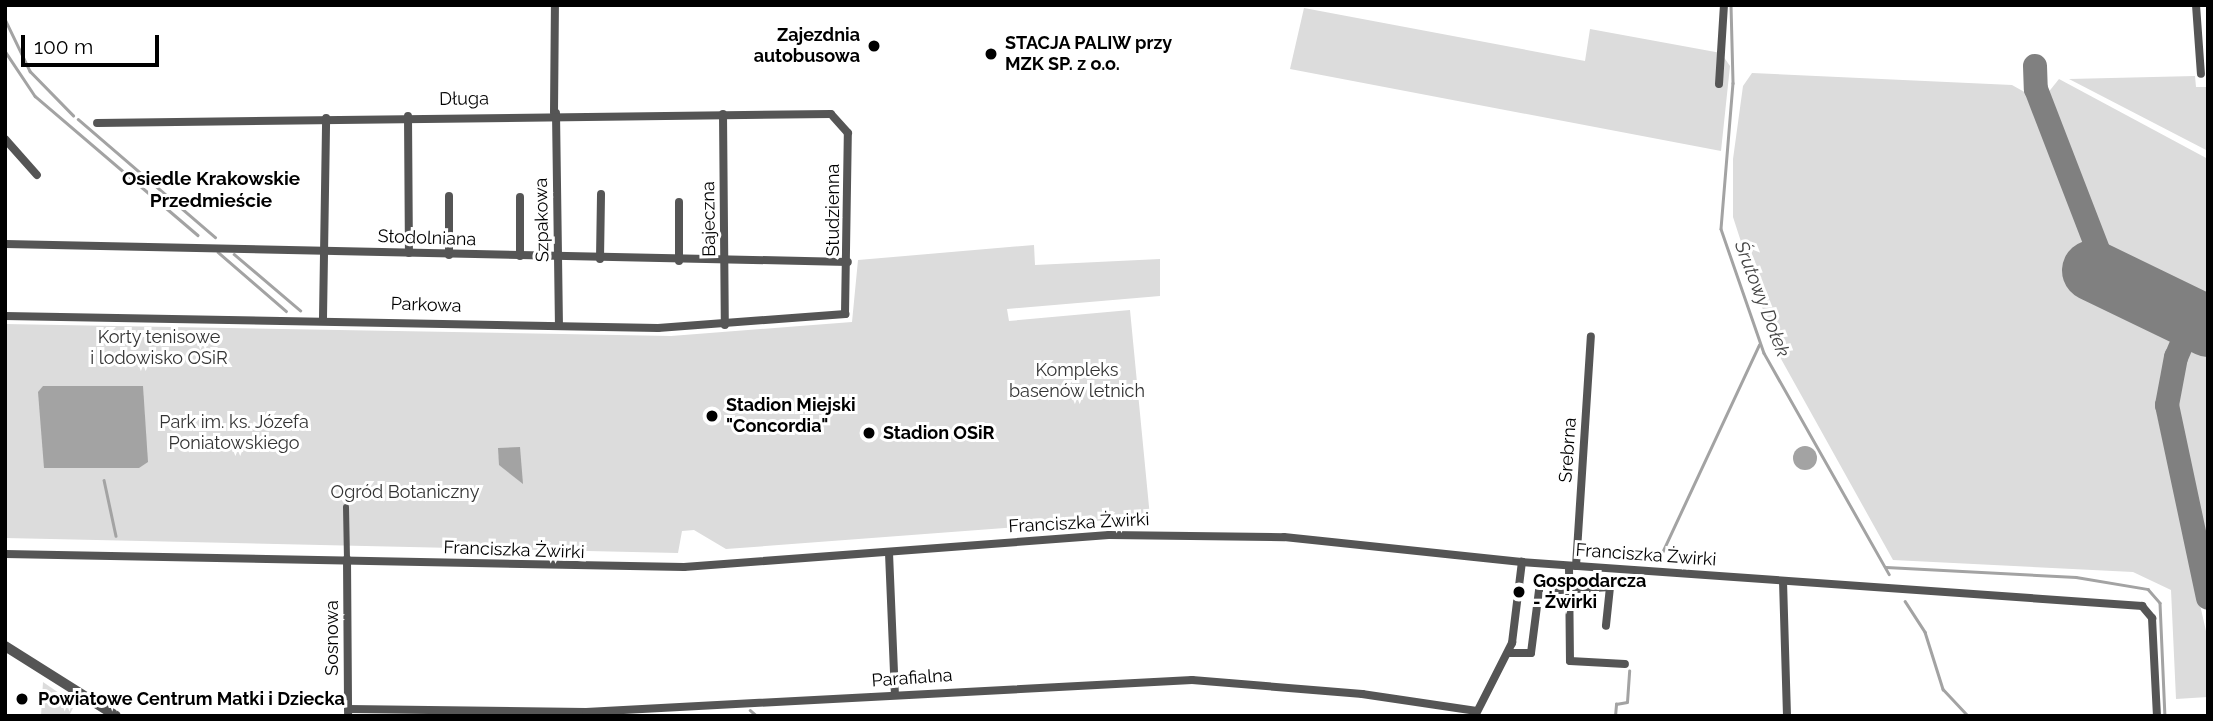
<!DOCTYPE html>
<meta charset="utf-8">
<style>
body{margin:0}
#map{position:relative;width:2213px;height:721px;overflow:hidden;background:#fff;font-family:Raleway,sans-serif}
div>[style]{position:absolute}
.green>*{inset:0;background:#dcdcdc}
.water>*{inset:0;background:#a3a3a3}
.round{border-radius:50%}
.stream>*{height:2.5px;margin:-1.25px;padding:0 1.25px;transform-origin:1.25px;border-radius:1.25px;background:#a3a3a3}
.taxiway>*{height:24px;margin:-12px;padding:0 12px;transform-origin:12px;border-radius:12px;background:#808080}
.runway>*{height:61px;margin:-30.5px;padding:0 30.5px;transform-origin:30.5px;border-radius:30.5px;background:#808080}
.pedestrian>*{height:6px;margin:-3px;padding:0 3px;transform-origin:3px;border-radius:3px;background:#555}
.minor>*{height:8px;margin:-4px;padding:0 4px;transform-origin:4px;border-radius:4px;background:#555}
.tertiary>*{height:10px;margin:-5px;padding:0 5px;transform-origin:5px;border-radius:5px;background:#555}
.dots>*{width:19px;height:19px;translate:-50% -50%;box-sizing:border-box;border:4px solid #fff;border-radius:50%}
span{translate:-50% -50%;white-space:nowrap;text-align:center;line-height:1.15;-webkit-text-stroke:6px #fff;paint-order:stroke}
.poi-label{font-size:18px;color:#000;font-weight:700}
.right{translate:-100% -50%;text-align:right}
.left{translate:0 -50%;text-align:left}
.street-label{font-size:18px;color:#000}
.park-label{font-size:18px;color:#333}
.neighbourhood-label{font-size:19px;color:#000;font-weight:700}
.water-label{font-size:19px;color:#444;font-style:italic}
.frame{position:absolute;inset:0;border:7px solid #000;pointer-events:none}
.scale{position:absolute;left:21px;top:35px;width:138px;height:32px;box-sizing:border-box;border:4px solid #000;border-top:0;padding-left:9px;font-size:21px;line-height:24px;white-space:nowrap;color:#000;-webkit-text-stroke:5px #fff;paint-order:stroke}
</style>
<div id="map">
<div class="green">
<i style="clip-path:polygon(1304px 8px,1585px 61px,1590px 29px,1721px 53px,1730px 66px,1721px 151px,1290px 69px)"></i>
<i style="clip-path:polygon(1752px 73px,2012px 85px,2028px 94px,2088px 249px,2073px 283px,2182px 323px,2161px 373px,2157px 414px,2208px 640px,2208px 697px,2176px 699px,2171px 590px,2133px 572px,1893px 560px,1776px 350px,1733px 217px,1733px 159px,1743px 86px)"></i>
<i style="clip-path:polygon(2195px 76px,2196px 87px,2208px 87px,2208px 151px,2069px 79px)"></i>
<i style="clip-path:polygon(2059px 79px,2208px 159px,2208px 304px,2108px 256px,2047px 94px)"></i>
<i style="clip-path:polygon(1034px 245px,1035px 265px,1160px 259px,1160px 296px,1007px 309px,1009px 321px,1130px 310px,1150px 517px,726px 549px,694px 530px,682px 531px,678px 553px,5px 538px,5px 324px,671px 336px,800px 326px,852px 322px,858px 260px)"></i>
<i style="clip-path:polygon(2197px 335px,2208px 336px,2208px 576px,2172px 406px,2176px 371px)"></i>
<i style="clip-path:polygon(43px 682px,75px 704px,69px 716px,41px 716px)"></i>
</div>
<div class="water">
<i style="clip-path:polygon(43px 386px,143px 386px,148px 462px,139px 468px,44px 468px,38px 392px)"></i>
<i class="round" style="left:1793px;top:446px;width:24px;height:24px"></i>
<i style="clip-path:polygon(520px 447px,523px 484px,499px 465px,498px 448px)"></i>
</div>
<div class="stream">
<i style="left:1731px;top:5px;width:78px;rotate:88.5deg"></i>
<i style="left:1733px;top:83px;width:146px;rotate:94.7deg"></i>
<i style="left:1721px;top:229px;width:131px;rotate:70.9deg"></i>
<i style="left:1764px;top:353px;width:254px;rotate:60.5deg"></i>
<i style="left:5px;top:19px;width:58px;rotate:64.3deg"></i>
<i style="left:30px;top:71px;width:62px;rotate:45.7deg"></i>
<i style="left:5px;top:51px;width:54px;rotate:56.3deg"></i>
<i style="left:35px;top:96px;width:214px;rotate:40.5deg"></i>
<i style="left:78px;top:119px;width:181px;rotate:40.7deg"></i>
<i style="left:218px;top:252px;width:90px;rotate:40.9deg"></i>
<i style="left:234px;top:254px;width:87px;rotate:40.3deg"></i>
<i style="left:104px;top:480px;width:57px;rotate:77.9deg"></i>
<i style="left:1660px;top:557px;width:234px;rotate:-65deg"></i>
<i style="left:1886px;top:567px;width:190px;rotate:3deg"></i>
<i style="left:2076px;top:577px;width:73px;rotate:9.5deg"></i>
<i style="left:2148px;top:589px;width:18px;rotate:49deg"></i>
<i style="left:2160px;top:603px;width:113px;rotate:87.5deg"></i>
<i style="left:1640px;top:578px;width:6px"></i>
<i style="left:1905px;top:601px;width:37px;rotate:57deg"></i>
<i style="left:1925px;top:632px;width:60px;rotate:72.5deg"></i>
<i style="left:1943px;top:689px;width:37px;rotate:47deg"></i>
<i style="left:750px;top:710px;width:9px;rotate:41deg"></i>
<i style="left:1615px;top:716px;width:12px;rotate:-85deg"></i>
<i style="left:1616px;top:704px;width:11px;rotate:-10deg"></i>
<i style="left:1627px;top:702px;width:31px;rotate:-86deg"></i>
</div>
<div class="taxiway">
<i style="left:2035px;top:66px;width:23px;rotate:88deg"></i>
<i style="left:2036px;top:89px;width:203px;rotate:68.9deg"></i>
<i style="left:2198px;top:321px;width:11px;rotate:146deg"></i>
<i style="left:2189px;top:327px;width:33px;rotate:113deg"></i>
<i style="left:2176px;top:357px;width:49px;rotate:100.6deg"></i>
<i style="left:2167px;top:405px;width:197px;rotate:78deg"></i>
</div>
<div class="runway">
<i style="left:2092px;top:270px;width:129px;rotate:25.8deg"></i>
</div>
<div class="pedestrian">
<i style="left:346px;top:507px;width:52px;rotate:88.9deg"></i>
</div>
<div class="minor">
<i style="left:2196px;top:5px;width:69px;rotate:85.9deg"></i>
<i style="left:1719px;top:84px;width:79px;rotate:-86.4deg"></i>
<i style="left:554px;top:113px;width:108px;rotate:-89.5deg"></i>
<i style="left:556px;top:113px;width:213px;rotate:89.2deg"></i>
<i style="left:723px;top:114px;width:211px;rotate:89.5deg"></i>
<i style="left:408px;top:116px;width:137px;rotate:89.6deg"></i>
<i style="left:5px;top:139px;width:48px;rotate:48.4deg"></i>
<i style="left:520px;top:197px;width:59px;rotate:90deg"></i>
<i style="left:679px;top:202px;width:59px;rotate:90deg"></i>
<i style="left:5px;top:244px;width:843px;rotate:1.22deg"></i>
<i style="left:449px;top:255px;width:59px;rotate:-90deg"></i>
<i style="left:600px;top:259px;width:65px;rotate:-89.1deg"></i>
<i style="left:5px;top:316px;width:653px;rotate:1.05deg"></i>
<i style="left:658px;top:328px;width:188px;rotate:-4.3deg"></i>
<i style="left:845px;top:314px;width:181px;rotate:-89.1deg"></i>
<i style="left:848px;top:133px;width:25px;rotate:-132deg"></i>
<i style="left:831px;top:114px;width:734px;rotate:179.3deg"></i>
<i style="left:323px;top:318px;width:200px;rotate:-89.1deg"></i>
<i style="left:889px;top:553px;width:142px;rotate:87.6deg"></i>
<i style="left:5px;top:554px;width:679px;rotate:1.1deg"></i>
<i style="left:684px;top:567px;width:426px;rotate:-4.3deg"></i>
<i style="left:1109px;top:535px;width:175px;rotate:0.7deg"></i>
<i style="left:1284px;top:537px;width:239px;rotate:6deg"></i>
<i style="left:1522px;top:562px;width:622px;rotate:4.06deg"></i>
<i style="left:2142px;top:606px;width:16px;rotate:50deg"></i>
<i style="left:2152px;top:618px;width:98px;rotate:87.1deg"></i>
<i style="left:347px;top:559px;width:157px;rotate:89.6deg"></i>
<i style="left:1569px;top:566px;width:95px;rotate:89.4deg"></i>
<i style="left:1570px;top:661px;width:55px;rotate:3.1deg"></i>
<i style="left:1576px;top:566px;width:230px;rotate:-86.3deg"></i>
<i style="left:1783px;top:581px;width:135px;rotate:88.3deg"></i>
<i style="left:1509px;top:653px;width:22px"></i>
<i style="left:1531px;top:653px;width:71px;rotate:-82.7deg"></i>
<i style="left:1540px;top:583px;width:21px;rotate:19deg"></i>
<i style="left:1560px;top:590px;width:50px;rotate:-3.4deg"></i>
<i style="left:1610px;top:587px;width:39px;rotate:96deg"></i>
<i style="left:348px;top:709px;width:238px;rotate:0.7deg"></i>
<i style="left:586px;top:712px;width:607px;rotate:-3.02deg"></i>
<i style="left:1192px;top:680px;width:171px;rotate:4.7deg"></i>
<i style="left:1362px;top:694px;width:116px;rotate:8.4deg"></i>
<i style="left:1476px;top:714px;width:80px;rotate:-63.1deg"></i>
<i style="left:1512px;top:643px;width:82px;rotate:-83deg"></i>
</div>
<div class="tertiary">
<i style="left:5px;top:646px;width:131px;rotate:32.2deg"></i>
</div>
<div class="dots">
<i style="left:874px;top:46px;background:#000"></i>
<i style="left:991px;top:54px;background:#000"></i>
<i style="left:712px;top:416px;background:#000"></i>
<i style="left:869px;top:433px;background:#000"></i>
<i style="left:1519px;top:592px;background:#000"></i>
<i style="left:22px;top:699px;background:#000"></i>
</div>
<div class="poi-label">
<span class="right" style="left:860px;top:46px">Zajezdnia<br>autobusowa</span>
<span class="left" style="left:1005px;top:54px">STACJA PALIW przy<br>MZK SP. z o.o.</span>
<span class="left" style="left:726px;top:416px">Stadion Miejski<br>"Concordia"</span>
<span class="left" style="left:883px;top:433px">Stadion OSiR</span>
<span class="left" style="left:1533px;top:592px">Gospodarcza<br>- Żwirki</span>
<span class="left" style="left:38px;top:699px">Powiatowe Centrum Matki i Dziecka</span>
</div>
<div class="street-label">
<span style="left:464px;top:99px;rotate:-1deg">Długa</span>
<span style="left:833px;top:210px;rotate:-90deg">Studzienna</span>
<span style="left:709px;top:219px;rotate:-91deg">Bajeczna</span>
<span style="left:542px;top:220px;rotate:-91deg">Szpakowa</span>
<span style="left:427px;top:238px;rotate:2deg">Stodolniana</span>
<span style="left:426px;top:305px;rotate:2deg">Parkowa</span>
<span style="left:1568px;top:450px;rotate:-86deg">Srebrna</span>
<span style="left:1079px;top:523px;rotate:-3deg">Franciszka Żwirki</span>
<span style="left:514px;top:550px;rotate:2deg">Franciszka Żwirki</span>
<span style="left:1646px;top:555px;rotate:4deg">Franciszka Żwirki</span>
<span style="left:332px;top:638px;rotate:-90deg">Sosnowa</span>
<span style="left:912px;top:678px;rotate:-4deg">Parafialna</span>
</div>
<div class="park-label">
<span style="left:159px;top:348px">Korty tenisowe<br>i lodowisko OSiR</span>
<span style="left:1077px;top:381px">Kompleks<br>basenów letnich</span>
<span style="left:234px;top:433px">Park im. ks. Józefa<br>Poniatowskiego</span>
<span style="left:405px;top:492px">Ogród Botaniczny</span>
</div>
<div class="neighbourhood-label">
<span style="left:211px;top:190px">Osiedle Krakowskie<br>Przedmieście</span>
</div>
<div class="water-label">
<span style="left:1762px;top:299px;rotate:69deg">Śrutowy Dołek</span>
</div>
<div class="frame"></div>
<div class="scale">100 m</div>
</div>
